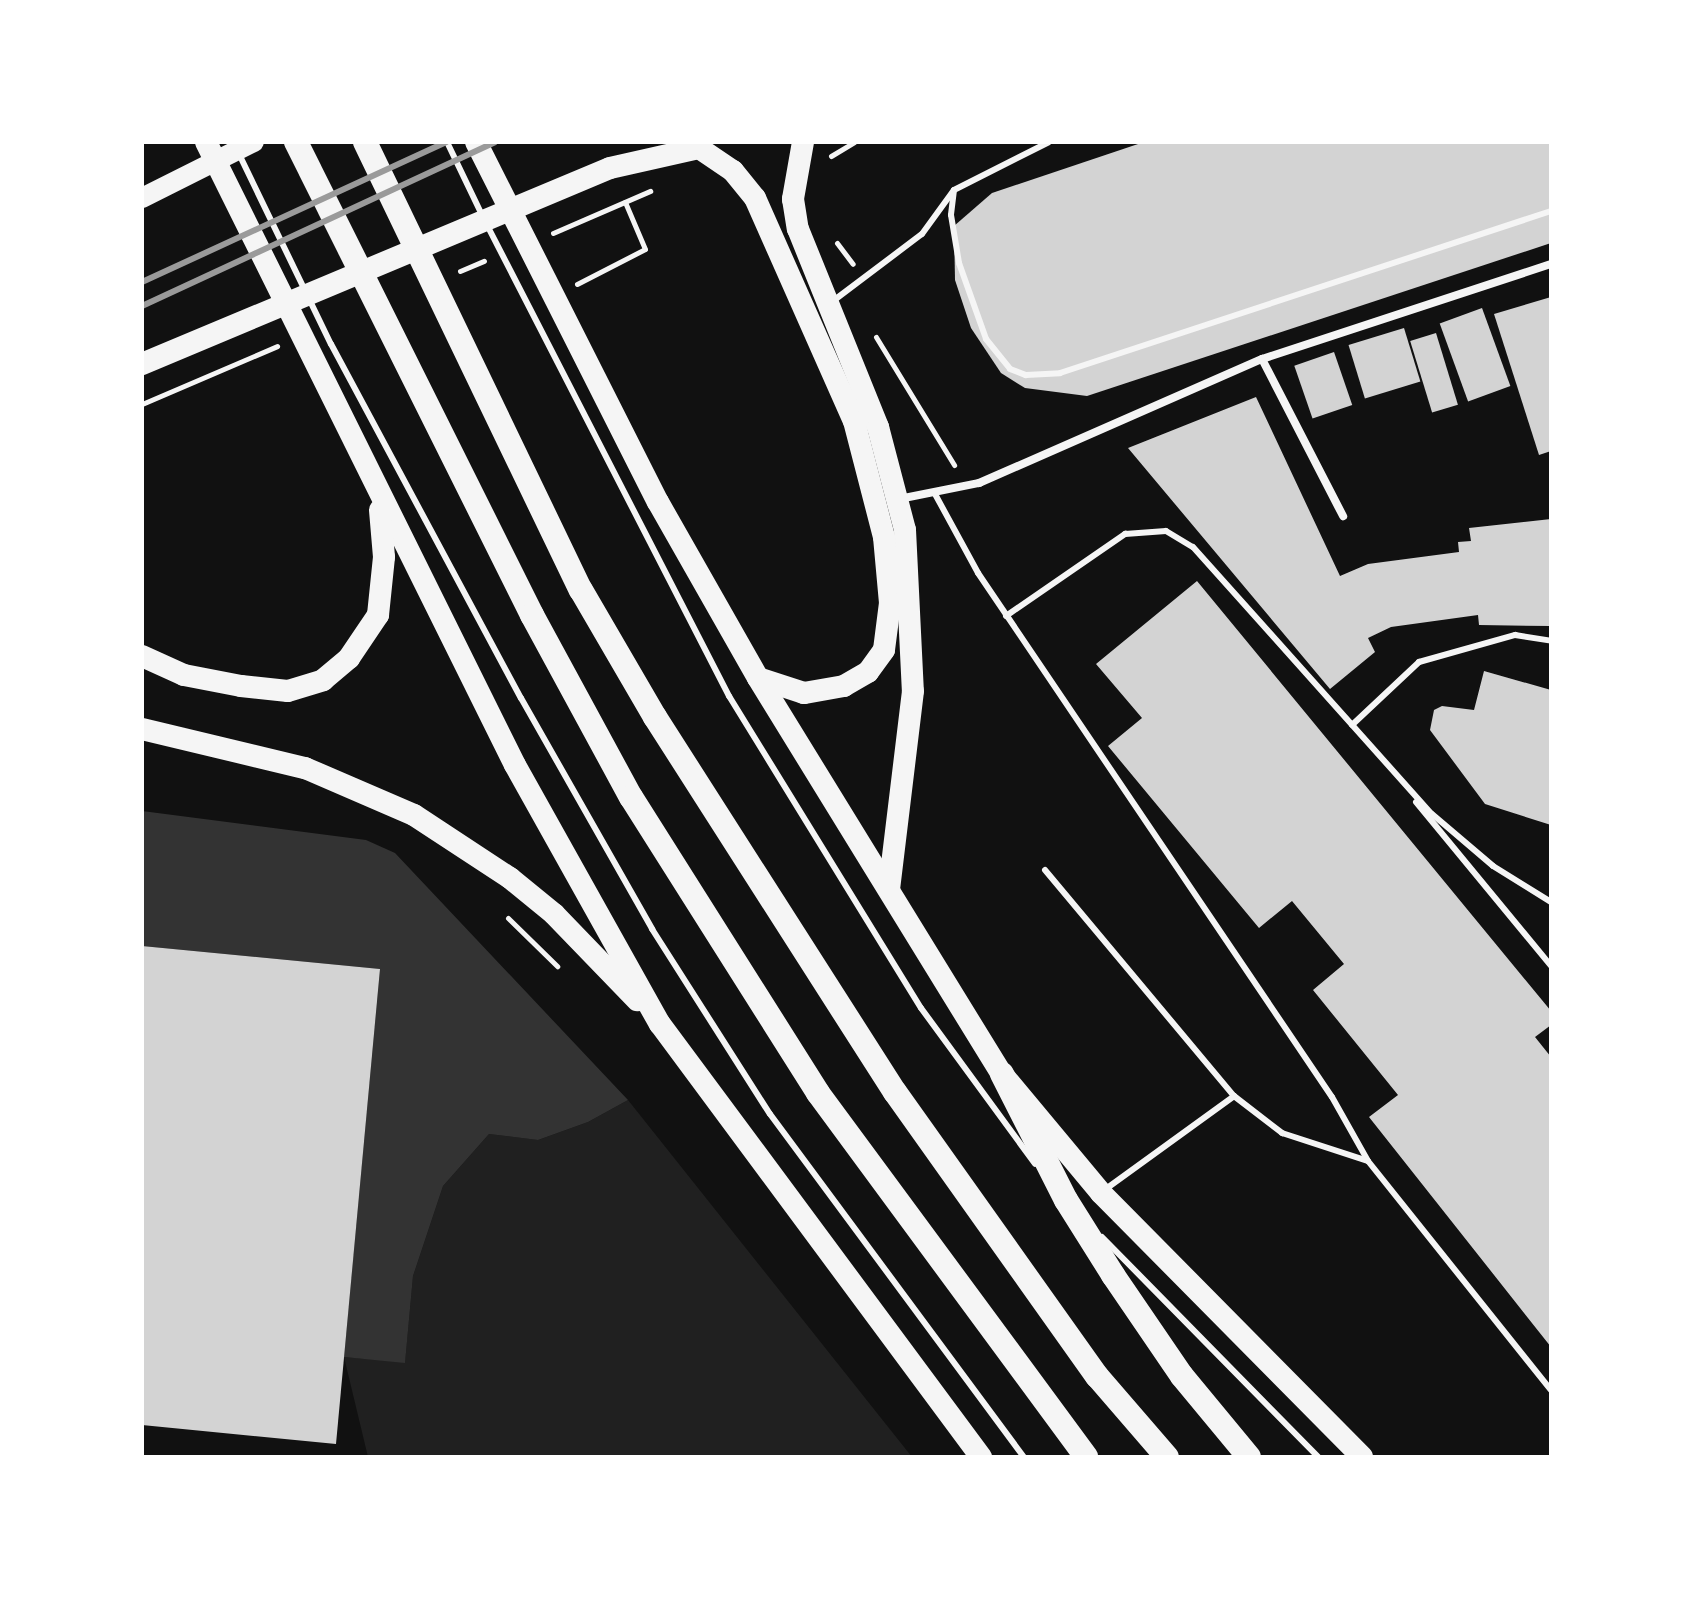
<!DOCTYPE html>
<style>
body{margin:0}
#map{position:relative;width:1693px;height:1599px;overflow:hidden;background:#111;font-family:"Roboto Condensed",sans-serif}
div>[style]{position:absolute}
.green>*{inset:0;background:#202020}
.water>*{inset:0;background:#333}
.building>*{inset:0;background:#d3d3d3;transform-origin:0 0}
.path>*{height:5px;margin:-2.5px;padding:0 2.5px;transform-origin:2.5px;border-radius:2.5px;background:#f5f5f5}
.service>*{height:6px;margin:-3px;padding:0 3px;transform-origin:3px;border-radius:3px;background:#f5f5f5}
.minor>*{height:8px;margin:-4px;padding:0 4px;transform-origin:4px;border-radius:4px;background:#f5f5f5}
.primary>*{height:20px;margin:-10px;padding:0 10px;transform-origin:10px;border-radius:10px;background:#f5f5f5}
.trunk>*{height:22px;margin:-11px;padding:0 11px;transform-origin:11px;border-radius:11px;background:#f5f5f5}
.motorway>*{height:24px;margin:-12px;padding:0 12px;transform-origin:12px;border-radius:12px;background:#f5f5f5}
.rail>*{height:6px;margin:-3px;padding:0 3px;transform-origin:3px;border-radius:3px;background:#9a9a9a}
span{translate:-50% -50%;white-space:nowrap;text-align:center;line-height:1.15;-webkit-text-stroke:8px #fff;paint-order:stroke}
.frame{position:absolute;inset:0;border:144px solid #fff;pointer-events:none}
</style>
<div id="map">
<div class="green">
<i style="clip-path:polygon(628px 1100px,912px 1457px,368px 1457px,344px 1357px,405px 1362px,413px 1276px,443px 1186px,489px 1134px,538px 1140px,588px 1122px)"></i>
</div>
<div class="water">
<i style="clip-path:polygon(142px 811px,366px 840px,395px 853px,628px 1100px,588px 1122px,538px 1140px,489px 1134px,443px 1186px,413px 1276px,405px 1363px,344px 1357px,380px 969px,142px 946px)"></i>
</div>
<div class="building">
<i style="clip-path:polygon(1144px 142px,1551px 142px,1551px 243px,1087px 396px,1025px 388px,1001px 373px,971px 328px,955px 280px,954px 226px,992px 193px)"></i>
<i style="clip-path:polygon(1551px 297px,1551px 451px,1539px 455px,1494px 314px)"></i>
<i style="left:1482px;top:308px;width:83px;height:45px;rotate:70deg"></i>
<i style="left:1404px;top:328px;width:56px;height:58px;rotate:73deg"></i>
<i style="left:1436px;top:333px;width:75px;height:27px;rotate:73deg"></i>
<i style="left:1334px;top:352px;width:56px;height:42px;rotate:71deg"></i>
<i style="clip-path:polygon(1256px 397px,1340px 576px,1368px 564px,1459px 552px,1458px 542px,1471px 541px,1469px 528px,1551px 519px,1551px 626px,1479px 625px,1478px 615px,1391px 627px,1368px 638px,1375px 652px,1330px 689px,1128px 448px)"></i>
<i style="clip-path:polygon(1197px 581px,1551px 1011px,1551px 1025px,1535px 1037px,1551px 1057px,1551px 1347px,1369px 1117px,1398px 1095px,1313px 990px,1344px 964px,1292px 901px,1259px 928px,1108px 746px,1142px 718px,1096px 664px)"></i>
<i style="clip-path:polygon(1484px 671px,1551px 690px,1551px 825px,1485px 804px,1430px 730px,1434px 710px,1442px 706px,1474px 710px)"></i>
<i style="clip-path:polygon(142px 946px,380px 969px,336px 1444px,142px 1425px)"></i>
</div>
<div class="path">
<i style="left:831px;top:156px;width:27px;rotate:-31deg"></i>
<i style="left:553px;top:233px;width:106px;rotate:-23.4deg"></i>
<i style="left:837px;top:243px;width:26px;rotate:53deg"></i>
<i style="left:460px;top:271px;width:26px;rotate:-23deg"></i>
<i style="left:577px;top:284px;width:76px;rotate:-27.2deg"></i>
<i style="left:645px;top:249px;width:51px;rotate:-113.1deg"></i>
<i style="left:876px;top:337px;width:150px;rotate:58.6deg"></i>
<i style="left:142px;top:404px;width:147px;rotate:-23.2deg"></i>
<i style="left:508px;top:918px;width:69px;rotate:44.4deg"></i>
</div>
<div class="service">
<i style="left:447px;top:142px;width:81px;rotate:64.4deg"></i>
<i style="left:239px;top:154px;width:211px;rotate:64.2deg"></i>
<i style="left:331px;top:344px;width:402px;rotate:61.8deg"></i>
<i style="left:521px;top:698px;width:266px;rotate:60.4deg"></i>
<i style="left:652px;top:929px;width:219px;rotate:57.5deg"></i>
<i style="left:770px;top:1114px;width:427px;rotate:53.5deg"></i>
<i style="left:954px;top:190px;width:25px;rotate:97deg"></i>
<i style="left:951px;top:215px;width:49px;rotate:80.5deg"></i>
<i style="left:959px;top:263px;width:81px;rotate:70.4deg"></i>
<i style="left:986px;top:339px;width:38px;rotate:51deg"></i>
<i style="left:1010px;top:369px;width:17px;rotate:21deg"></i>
<i style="left:1026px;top:375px;width:34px;rotate:-3deg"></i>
<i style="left:1060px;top:373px;width:517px;rotate:-18.26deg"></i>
<i style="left:487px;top:225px;width:530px;rotate:62.81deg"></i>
<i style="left:729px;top:696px;width:366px;rotate:58.4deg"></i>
<i style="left:921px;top:1008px;width:193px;rotate:53.8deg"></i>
<i style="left:833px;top:301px;width:111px;rotate:-37deg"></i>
<i style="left:922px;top:234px;width:54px;rotate:-54deg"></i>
<i style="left:954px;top:190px;width:106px;rotate:-26.8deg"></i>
<i style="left:935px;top:494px;width:90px;rotate:61.4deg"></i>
<i style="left:978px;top:573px;width:632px;rotate:55.96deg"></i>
<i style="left:1332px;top:1097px;width:73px;rotate:60.6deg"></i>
<i style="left:1368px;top:1161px;width:293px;rotate:51.4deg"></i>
<i style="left:1006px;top:616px;width:145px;rotate:-34.6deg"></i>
<i style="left:1125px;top:534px;width:41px;rotate:-4.2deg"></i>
<i style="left:1166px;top:531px;width:31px;rotate:31deg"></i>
<i style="left:1193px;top:547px;width:358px;rotate:48.2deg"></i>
<i style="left:1432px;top:814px;width:80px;rotate:40.4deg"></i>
<i style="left:1493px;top:866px;width:68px;rotate:31.8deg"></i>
<i style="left:1352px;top:725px;width:92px;rotate:-43.2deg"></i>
<i style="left:1419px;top:662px;width:100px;rotate:-15.7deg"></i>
<i style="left:1515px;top:635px;width:36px;rotate:9deg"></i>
<i style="left:1416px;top:802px;width:212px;rotate:50.5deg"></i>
<i style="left:1045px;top:870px;width:295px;rotate:50.1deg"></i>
<i style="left:1103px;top:1191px;width:162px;rotate:-35.9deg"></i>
<i style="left:1234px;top:1096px;width:61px;rotate:37.6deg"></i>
<i style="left:1282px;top:1133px;width:90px;rotate:18deg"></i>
<i style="left:1102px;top:1237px;width:308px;rotate:45.5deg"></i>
</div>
<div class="minor">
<i style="left:1262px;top:359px;width:177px;rotate:62.7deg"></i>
<i style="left:899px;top:499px;width:82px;rotate:-11.3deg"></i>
<i style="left:979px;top:483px;width:309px;rotate:-23.7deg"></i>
<i style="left:1262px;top:359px;width:304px;rotate:-18.2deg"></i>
</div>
<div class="primary">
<i style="left:142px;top:198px;width:125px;rotate:-26.6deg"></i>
</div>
<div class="trunk">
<i style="left:206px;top:142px;width:695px;rotate:63.62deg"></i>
<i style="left:515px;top:765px;width:297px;rotate:60.8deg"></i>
<i style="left:660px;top:1024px;width:539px;rotate:53.45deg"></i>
<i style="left:476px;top:142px;width:403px;rotate:63.2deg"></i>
<i style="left:658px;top:502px;width:202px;rotate:60.4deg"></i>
<i style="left:758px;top:678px;width:465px;rotate:58.4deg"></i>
<i style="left:1002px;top:1074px;width:155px;rotate:50.2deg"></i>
<i style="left:1101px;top:1193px;width:371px;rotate:45.3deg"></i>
<i style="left:803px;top:142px;width:58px;rotate:100deg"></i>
<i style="left:793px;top:199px;width:30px;rotate:81deg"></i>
<i style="left:798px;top:229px;width:214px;rotate:68deg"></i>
<i style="left:878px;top:427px;width:106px;rotate:75.3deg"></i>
<i style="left:905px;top:530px;width:161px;rotate:87.2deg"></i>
<i style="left:913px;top:691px;width:198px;rotate:96.9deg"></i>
<i style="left:142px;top:364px;width:507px;rotate:-22.72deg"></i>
<i style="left:610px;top:168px;width:91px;rotate:-12.7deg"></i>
<i style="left:699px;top:148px;width:41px;rotate:34.1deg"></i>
<i style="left:733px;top:171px;width:35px;rotate:51deg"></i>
<i style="left:755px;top:198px;width:244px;rotate:66.1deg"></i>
<i style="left:854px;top:421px;width:120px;rotate:75.5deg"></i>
<i style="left:884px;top:537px;width:66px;rotate:84.8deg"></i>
<i style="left:890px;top:603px;width:47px;rotate:97.3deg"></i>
<i style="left:884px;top:650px;width:27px;rotate:126deg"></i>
<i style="left:868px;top:672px;width:28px;rotate:150deg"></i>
<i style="left:844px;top:686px;width:41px;rotate:170.1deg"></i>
<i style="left:804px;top:693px;width:48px;rotate:-161.9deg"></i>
<i style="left:142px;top:656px;width:46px;rotate:24.3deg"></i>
<i style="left:184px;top:675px;width:58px;rotate:10.9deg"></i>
<i style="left:241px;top:686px;width:47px;rotate:6.1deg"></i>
<i style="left:288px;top:691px;width:37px;rotate:-17deg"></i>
<i style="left:323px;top:680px;width:34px;rotate:-40deg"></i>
<i style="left:349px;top:658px;width:52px;rotate:-56deg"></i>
<i style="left:378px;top:615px;width:58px;rotate:-84.1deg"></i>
<i style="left:384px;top:557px;width:47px;rotate:-94.9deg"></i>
<i style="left:142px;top:729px;width:168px;rotate:13.5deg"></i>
<i style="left:305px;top:768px;width:119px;rotate:23.3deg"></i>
<i style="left:414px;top:815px;width:115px;rotate:33.3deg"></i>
<i style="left:510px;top:878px;width:57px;rotate:39.3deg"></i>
<i style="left:554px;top:914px;width:120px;rotate:46deg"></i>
</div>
<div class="motorway">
<i style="left:296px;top:142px;width:529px;rotate:63.48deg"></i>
<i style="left:532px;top:615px;width:207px;rotate:61.5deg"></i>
<i style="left:631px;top:797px;width:350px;rotate:57.7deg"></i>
<i style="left:818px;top:1093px;width:452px;rotate:53.6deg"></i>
<i style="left:365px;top:142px;width:497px;rotate:64.3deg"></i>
<i style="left:581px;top:590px;width:147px;rotate:59.8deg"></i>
<i style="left:655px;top:717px;width:445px;rotate:57.4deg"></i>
<i style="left:895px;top:1092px;width:349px;rotate:54.6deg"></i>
<i style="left:1097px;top:1376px;width:107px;rotate:49.2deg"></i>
<i style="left:1002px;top:1074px;width:141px;rotate:63.1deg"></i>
<i style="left:1066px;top:1200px;width:89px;rotate:57.9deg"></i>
<i style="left:1113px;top:1275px;width:122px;rotate:55.7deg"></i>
<i style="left:1182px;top:1376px;width:105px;rotate:50.4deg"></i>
</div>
<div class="rail">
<i style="left:142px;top:282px;width:335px;rotate:-24.7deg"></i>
<i style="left:142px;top:306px;width:389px;rotate:-24.9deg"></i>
</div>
<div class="frame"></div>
</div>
